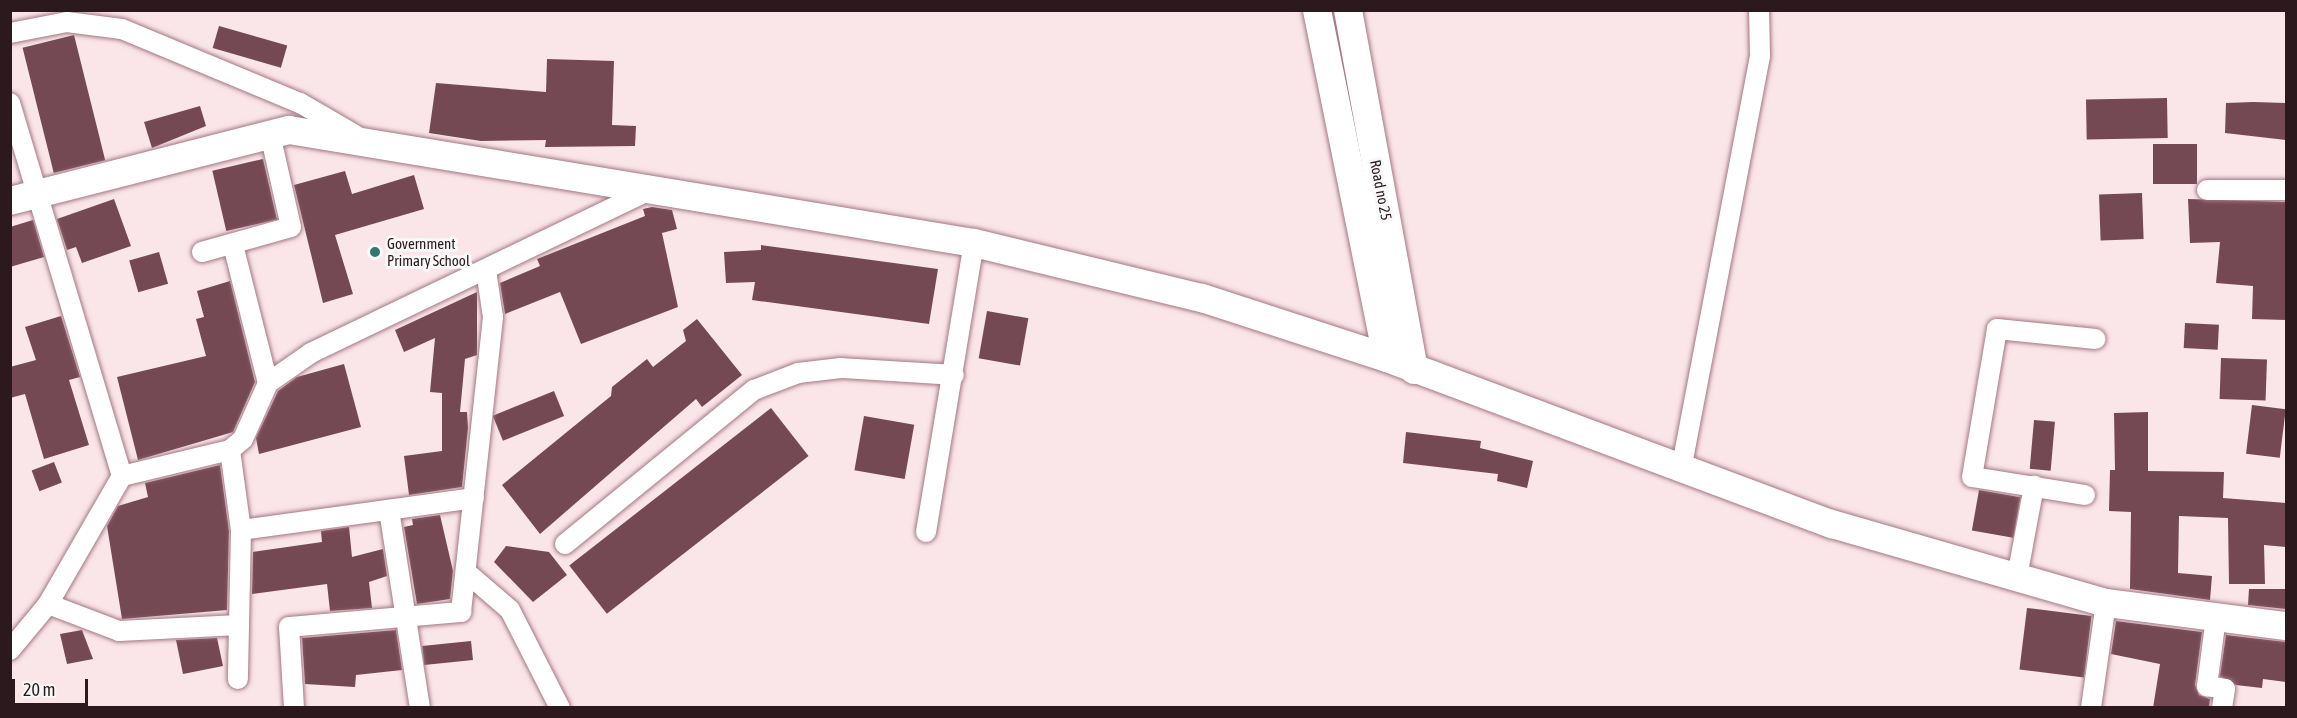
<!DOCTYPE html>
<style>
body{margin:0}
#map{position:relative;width:2297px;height:718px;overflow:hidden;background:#fae5e9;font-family:"Asap Condensed",sans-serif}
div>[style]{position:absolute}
.building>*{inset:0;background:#744954;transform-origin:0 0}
.roads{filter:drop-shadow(0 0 2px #a57682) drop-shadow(0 0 2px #a57682)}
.street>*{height:20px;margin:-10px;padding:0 10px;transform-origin:10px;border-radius:10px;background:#fff}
.secondary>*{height:28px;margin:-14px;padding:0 14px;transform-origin:14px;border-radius:14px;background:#fff}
.dots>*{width:16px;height:16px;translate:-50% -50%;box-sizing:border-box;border:3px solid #f8f8f8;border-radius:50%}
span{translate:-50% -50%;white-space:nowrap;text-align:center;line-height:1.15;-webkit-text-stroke:6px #f8f8f8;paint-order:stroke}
.street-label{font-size:15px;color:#2c191e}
.poi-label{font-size:15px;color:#2c191e}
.left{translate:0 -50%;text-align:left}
.frame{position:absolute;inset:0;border:12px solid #2c191e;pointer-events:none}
.scale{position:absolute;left:12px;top:679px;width:76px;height:27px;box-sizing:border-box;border:3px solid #2c191e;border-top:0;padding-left:8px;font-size:18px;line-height:21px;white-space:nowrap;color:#2c191e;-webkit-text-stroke:4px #f8f8f8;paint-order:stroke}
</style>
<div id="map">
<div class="building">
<i style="left:219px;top:26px;width:71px;height:23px;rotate:16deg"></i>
<i style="left:74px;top:35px;width:129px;height:53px;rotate:76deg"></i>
<i style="clip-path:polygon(547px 59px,614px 61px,612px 125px,636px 126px,635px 146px,545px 147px,546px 140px,481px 141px,429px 133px,436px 83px,546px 92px)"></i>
<i style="left:2167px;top:98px;width:40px;height:81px;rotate:89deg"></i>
<i style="clip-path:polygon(2253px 102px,2286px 103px,2286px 140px,2225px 133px,2226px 103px)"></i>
<i style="clip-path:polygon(200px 106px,206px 126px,152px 148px,144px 122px)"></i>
<i style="left:2153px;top:144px;width:44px;height:40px"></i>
<i style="left:263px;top:159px;width:62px;height:52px;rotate:77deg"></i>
<i style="clip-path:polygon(345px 171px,352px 194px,414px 175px,424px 209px,335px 235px,353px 294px,323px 303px,294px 185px)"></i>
<i style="left:2142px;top:193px;width:46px;height:43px;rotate:88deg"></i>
<i style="clip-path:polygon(114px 199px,131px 246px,82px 263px,76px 247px,67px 250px,57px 219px)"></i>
<i style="clip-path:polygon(2188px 199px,2286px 202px,2286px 320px,2252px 319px,2253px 286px,2216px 283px,2220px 242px,2190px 243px)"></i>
<i style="clip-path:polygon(652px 207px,672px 210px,677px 229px,662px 233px,678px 307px,581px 344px,560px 292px,505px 314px,500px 283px,540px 266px,537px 259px,645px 216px,643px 209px)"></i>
<i style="clip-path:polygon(33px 220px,44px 257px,10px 267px,10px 227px)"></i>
<i style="clip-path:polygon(761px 245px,938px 269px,929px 324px,752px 300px,755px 282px,726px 283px,724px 252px,761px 250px)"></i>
<i style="left:159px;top:252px;width:33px;height:31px;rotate:74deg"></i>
<i style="clip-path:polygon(230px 281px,255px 382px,233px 432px,138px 460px,117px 377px,206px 356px,196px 319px,204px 317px,197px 291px)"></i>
<i style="clip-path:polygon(477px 292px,477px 355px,465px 359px,460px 412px,467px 412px,468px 428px,462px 487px,409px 495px,404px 456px,442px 451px,442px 393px,430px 392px,435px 338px,404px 352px,395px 330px)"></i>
<i style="left:987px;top:311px;width:42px;height:48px;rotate:10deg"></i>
<i style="clip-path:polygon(61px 316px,80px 377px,69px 380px,89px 445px,44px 459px,25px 394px,10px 398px,10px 367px,36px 360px,25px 327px)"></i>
<i style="clip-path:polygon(697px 319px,742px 375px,702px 407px,696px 399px,540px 534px,502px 485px,611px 396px,612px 387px,647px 359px,653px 367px,686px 341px,683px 330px)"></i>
<i style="left:2185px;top:323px;width:34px;height:25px;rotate:3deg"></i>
<i style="left:2221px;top:358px;width:46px;height:41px;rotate:2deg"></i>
<i style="clip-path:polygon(344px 364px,361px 427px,259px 454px,256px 438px,278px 391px,297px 377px)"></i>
<i style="left:554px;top:391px;width:27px;height:66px;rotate:68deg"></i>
<i style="left:2252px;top:405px;width:34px;height:49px;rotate:7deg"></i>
<i style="left:771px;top:408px;width:61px;height:256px;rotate:52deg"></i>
<i style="clip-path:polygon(2148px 412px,2148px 471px,2224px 472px,2223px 498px,2286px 503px,2286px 547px,2264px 545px,2265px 584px,2229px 584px,2228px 518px,2179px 516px,2178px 573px,2212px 576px,2210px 600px,2130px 589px,2131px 512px,2109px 511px,2110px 470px,2115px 470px,2114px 413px)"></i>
<i style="left:864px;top:416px;width:51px;height:55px;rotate:10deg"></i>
<i style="left:2034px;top:420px;width:21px;height:49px;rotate:5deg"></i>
<i style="clip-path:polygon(1406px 432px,1481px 441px,1480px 448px,1533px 461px,1527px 488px,1497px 481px,1498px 474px,1403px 463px)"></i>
<i style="left:54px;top:462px;width:22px;height:24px;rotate:69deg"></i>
<i style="clip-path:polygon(220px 465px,229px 531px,227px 610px,122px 619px,107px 526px,118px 506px,148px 497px,145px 483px)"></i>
<i style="left:1979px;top:490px;width:42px;height:41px;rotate:10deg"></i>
<i style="clip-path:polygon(440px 515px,453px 571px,450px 599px,417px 604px,404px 527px,413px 525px,412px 519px)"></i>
<i style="clip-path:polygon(349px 527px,352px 557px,383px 549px,387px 576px,369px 582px,372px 608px,330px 611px,327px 584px,252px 594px,253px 552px,322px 542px,321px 531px)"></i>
<i style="clip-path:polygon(506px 546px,549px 552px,567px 575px,533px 602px,494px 562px)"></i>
<i style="clip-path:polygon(2249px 589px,2286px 589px,2286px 609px,2248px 605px)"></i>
<i style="left:2027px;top:608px;width:65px;height:62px;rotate:7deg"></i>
<i style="clip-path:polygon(2116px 621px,2202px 632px,2195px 685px,2199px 695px,2210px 699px,2209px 708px,2153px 708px,2160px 664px,2111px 654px)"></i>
<i style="clip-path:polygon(82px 630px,93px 659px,67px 664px,60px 634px)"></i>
<i style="clip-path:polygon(396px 630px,402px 670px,356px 675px,355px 687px,305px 684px,302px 638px)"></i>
<i style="clip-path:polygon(2226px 635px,2286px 642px,2286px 682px,2263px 679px,2262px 688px,2236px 685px,2220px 676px)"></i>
<i style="clip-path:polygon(217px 638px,223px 666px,183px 674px,176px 640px)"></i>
<i style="left:471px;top:641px;width:19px;height:49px;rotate:84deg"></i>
</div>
<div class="roads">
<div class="street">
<i style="left:10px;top:33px;width:58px;rotate:-10.9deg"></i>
<i style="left:67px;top:22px;width:55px;rotate:7.3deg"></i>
<i style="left:122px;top:29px;width:193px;rotate:22.6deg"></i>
<i style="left:300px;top:103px;width:64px;rotate:30.2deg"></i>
<i style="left:10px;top:103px;width:389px;rotate:73.3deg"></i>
<i style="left:2207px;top:190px;width:79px"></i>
<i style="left:233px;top:245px;width:142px;rotate:75.8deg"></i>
<i style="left:202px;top:252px;width:92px;rotate:-15.7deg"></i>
<i style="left:291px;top:227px;width:95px;rotate:-102.7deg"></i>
<i style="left:230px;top:450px;width:81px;rotate:82.2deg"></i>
<i style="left:241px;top:530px;width:149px;rotate:91.2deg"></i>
<i style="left:1682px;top:465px;width:416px;rotate:-79.2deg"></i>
<i style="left:1760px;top:56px;width:46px;rotate:-91.2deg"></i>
<i style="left:2085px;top:495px;width:114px;rotate:-170.9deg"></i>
<i style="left:1972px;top:477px;width:150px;rotate:-80.4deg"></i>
<i style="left:1997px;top:329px;width:99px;rotate:5.8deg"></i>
<i style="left:389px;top:510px;width:200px;rotate:81.1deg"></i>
<i style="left:241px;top:530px;width:235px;rotate:-7.8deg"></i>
<i style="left:926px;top:532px;width:293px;rotate:-80.6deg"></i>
<i style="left:565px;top:544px;width:244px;rotate:-39.2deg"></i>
<i style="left:754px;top:390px;width:47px;rotate:-21.1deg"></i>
<i style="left:798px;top:373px;width:43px;rotate:-6.6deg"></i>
<i style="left:841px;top:368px;width:113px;rotate:3.5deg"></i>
<i style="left:466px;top:572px;width:58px;rotate:40.8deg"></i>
<i style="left:510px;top:610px;width:110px;rotate:63deg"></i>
<i style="left:2017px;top:577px;width:93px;rotate:-79.4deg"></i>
<i style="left:48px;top:604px;width:76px;rotate:20.8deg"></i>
<i style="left:119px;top:631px;width:120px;rotate:-2.9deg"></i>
<i style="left:2216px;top:617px;width:70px;rotate:97.4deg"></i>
<i style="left:2207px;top:686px;width:18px;rotate:9deg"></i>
<i style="left:2225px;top:689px;width:19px;rotate:99deg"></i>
<i style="left:10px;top:650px;width:60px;rotate:-50.4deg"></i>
<i style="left:48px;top:604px;width:148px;rotate:-60deg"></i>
<i style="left:122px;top:476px;width:111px;rotate:-13.5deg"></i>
<i style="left:230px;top:450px;width:17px;rotate:-40deg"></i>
<i style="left:243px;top:439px;width:61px;rotate:-65.9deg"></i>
<i style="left:268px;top:383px;width:52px;rotate:-34.9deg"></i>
<i style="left:311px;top:353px;width:374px;rotate:-25.7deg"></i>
<i style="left:294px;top:708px;width:81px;rotate:-93.5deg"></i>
<i style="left:289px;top:627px;width:173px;rotate:-5deg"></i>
<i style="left:461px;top:612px;width:297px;rotate:-83.8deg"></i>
<i style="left:493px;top:317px;width:48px;rotate:-98.5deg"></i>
<i style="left:2091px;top:708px;width:106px;rotate:-81.9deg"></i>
</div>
<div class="secondary">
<i style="left:1317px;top:10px;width:355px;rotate:78.6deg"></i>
<i style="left:1348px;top:10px;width:366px;rotate:79.6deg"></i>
<i style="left:10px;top:201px;width:288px;rotate:-14.3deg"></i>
<i style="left:289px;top:130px;width:694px;rotate:9.37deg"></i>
<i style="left:974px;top:243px;width:235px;rotate:13.6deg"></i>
<i style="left:1202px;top:298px;width:194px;rotate:18deg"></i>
<i style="left:1387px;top:358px;width:475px;rotate:20.5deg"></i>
<i style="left:1832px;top:524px;width:285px;rotate:16.1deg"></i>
<i style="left:2106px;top:603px;width:181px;rotate:7.3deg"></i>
</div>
</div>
<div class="dots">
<i style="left:375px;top:252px;background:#32786e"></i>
</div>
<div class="street-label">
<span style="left:1381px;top:190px;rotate:79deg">Road no 25</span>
</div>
<div class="poi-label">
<span class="left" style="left:387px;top:252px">Government<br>Primary School</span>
</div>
<div class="frame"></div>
<div class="scale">20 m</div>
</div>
